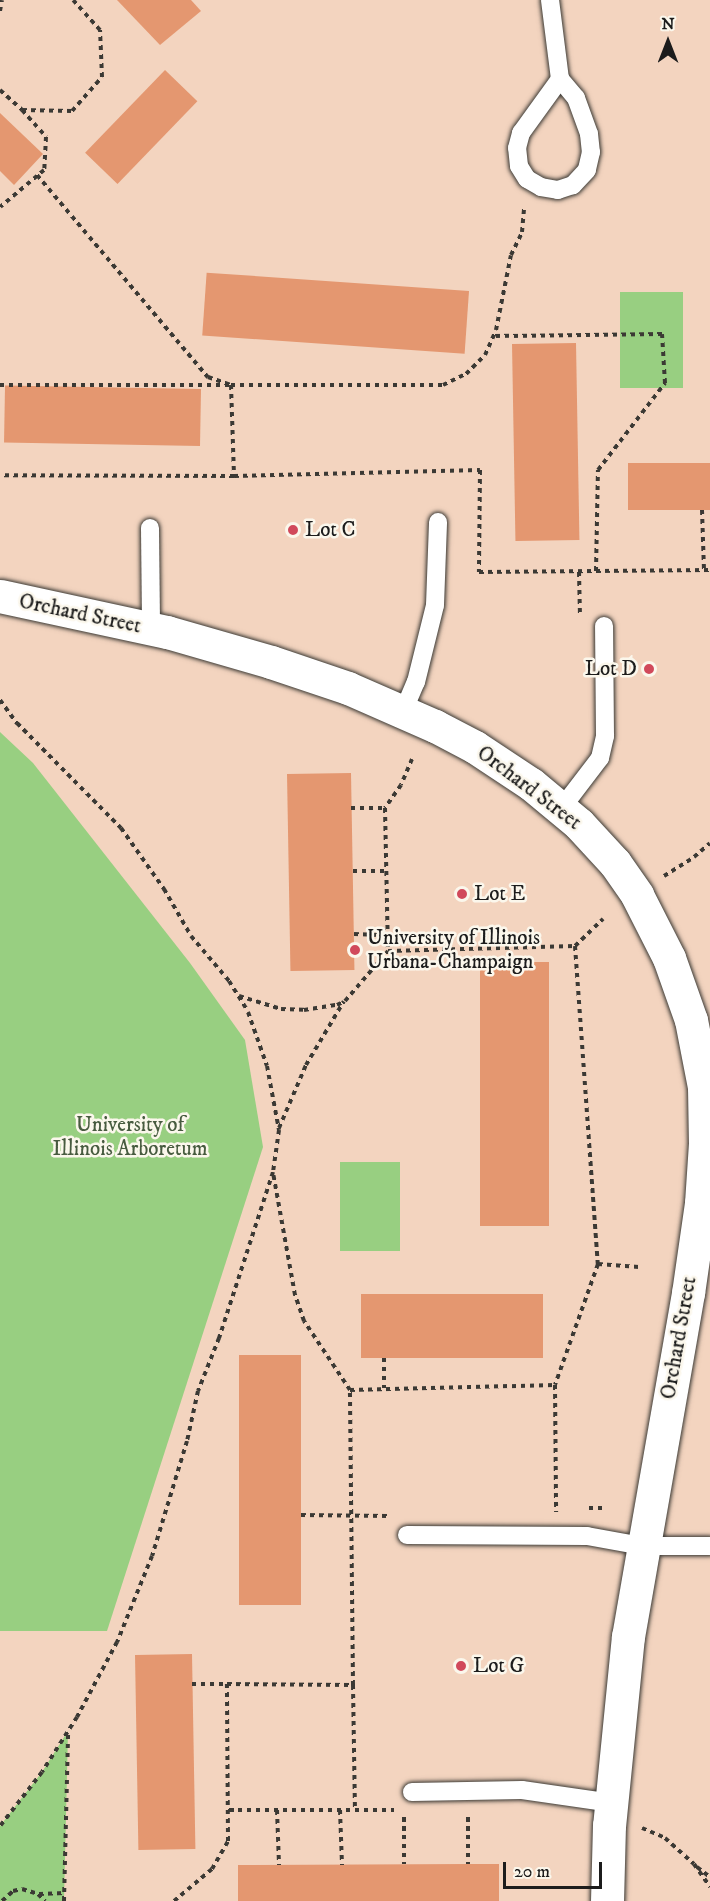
<!DOCTYPE html>
<style>
body{margin:0}
#map{position:relative;width:710px;height:1901px;overflow:hidden;background:#e9dfba;font-family:"IM FELL DW Pica",serif}
div>[style]{position:absolute}
.built>*{inset:0;background:#f3d4bf;transform-origin:0 0}
.green>*{inset:0;background:#98cf81;transform-origin:0 0}
.building>*{inset:0;background:#e49770;transform-origin:0 0}
.path>*{height:4px;margin-top:-2px;transform-origin:0;background:repeating-linear-gradient(90deg,#3b3934 0 4.5px,transparent 0 9px)}
.roads{filter:drop-shadow(0 0 2px #3b3934) drop-shadow(0 0 2px #3b3934)}
.lane>*{height:18px;margin:-9px;padding:0 9px;transform-origin:9px;border-radius:9px;background:#fff}
.street>*{height:33px;margin:-16.5px;padding:0 16.5px;transform-origin:16.5px;border-radius:16.5px;background:#fff}
.dots>*{width:16px;height:16px;translate:-50% -50%;box-sizing:border-box;border:3px solid #fbf7ec;border-radius:50%}
span{translate:-50% -50%;white-space:nowrap;text-align:center;line-height:1.15;-webkit-text-stroke:5px #fbf7ec;paint-order:stroke}
.poi-label{font-size:21px;color:#1c1c1c}
.left{translate:0 -50%;text-align:left}
.right{translate:-100% -50%;text-align:right}
.street-label{font-size:21px;color:#1c1c1c}
.park-label{font-size:21px;color:#475b3f}
.north{position:absolute;left:638px;top:12px;width:60px;height:60px;-webkit-text-stroke:4px #fbf7ec;paint-order:stroke;rotate:0deg;font-size:16px;font-weight:700;line-height:24px;text-align:center;color:#1c1c1c}
.north::after{content:'';display:block;margin:auto;width:21px;height:27px;background:#1c1c1c;clip-path:polygon(50% 0,100% 100%,50% 72%,0 100%)}
.scale{position:absolute;left:503px;top:1862px;width:99px;height:27px;box-sizing:border-box;border:3px solid #1c1c1c;border-top:0;padding-left:8px;font-size:18px;line-height:21px;white-space:nowrap;color:#1c1c1c;-webkit-text-stroke:4px #fbf7ec;paint-order:stroke}
</style>
<div id="map">
<div class="built">
<i style="left:0;top:0;width:710px;height:1901px"></i>
</div>
<div class="green">
<i style="left:683px;top:292px;width:96px;height:63px;rotate:90deg"></i>
<i style="clip-path:polygon(0 732px,33px 763px,190px 963px,245px 1040px,263px 1147px,107px 1631px,0 1631px)"></i>
<i style="left:340px;top:1162px;width:60px;height:89px"></i>
<i style="clip-path:polygon(68px 1731px,64px 1901px,0 1901px,0 1826px,42px 1772px)"></i>
</div>
<div class="building">
<i style="clip-path:polygon(117px 0,191px 0,201px 11px,160px 45px)"></i>
<i style="left:165px;top:70px;width:45px;height:115px;rotate:44deg"></i>
<i style="clip-path:polygon(0 113px,43px 154px,14px 185px,0 171px)"></i>
<i style="left:469px;top:291px;width:63px;height:263px;rotate:94deg"></i>
<i style="left:576px;top:343px;width:197px;height:64px;rotate:89deg"></i>
<i style="left:201px;top:389px;width:57px;height:196px;rotate:91deg"></i>
<i style="left:710px;top:463px;width:47px;height:82px;rotate:90deg"></i>
<i style="left:351px;top:773px;width:197px;height:64px;rotate:89deg"></i>
<i style="left:480px;top:962px;width:69px;height:264px"></i>
<i style="left:361px;top:1294px;width:182px;height:64px"></i>
<i style="left:239px;top:1355px;width:62px;height:250px"></i>
<i style="left:192px;top:1654px;width:195px;height:57px;rotate:89deg"></i>
<i style="clip-path:polygon(468px 1864px,499px 1864px,499px 1901px,238px 1901px,238px 1865px)"></i>
</div>
<div class="path">
<i style="left:0;top:11px;width:11px;rotate:-80deg"></i>
<i style="left:0;top:90px;width:30px;rotate:42deg"></i>
<i style="left:22px;top:110px;width:36px;rotate:48deg"></i>
<i style="left:46px;top:137px;width:33px;rotate:93deg"></i>
<i style="left:44px;top:170px;width:57px;rotate:139.9deg"></i>
<i style="left:22px;top:110px;width:50px;rotate:1.1deg"></i>
<i style="left:72px;top:111px;width:45px;rotate:-48.6deg"></i>
<i style="left:102px;top:77px;width:47px;rotate:-92.4deg"></i>
<i style="left:100px;top:30px;width:40px;rotate:-132deg"></i>
<i style="left:37px;top:175px;width:265px;rotate:49.8deg"></i>
<i style="left:208px;top:377px;width:24px;rotate:19deg"></i>
<i style="left:231px;top:385px;width:212px"></i>
<i style="left:443px;top:385px;width:25px;rotate:-26deg"></i>
<i style="left:466px;top:374px;width:27px;rotate:-45deg"></i>
<i style="left:485px;top:355px;width:27px;rotate:-66deg"></i>
<i style="left:496px;top:330px;width:76px;rotate:-78.7deg"></i>
<i style="left:511px;top:255px;width:25px;rotate:-64deg"></i>
<i style="left:522px;top:232px;width:25px;rotate:-85deg"></i>
<i style="left:0;top:385px;width:231px"></i>
<i style="left:231px;top:385px;width:91px;rotate:88.1deg"></i>
<i style="left:234px;top:476px;width:234px;rotate:-179.8deg"></i>
<i style="left:234px;top:476px;width:246px;rotate:-1.4deg"></i>
<i style="left:480px;top:470px;width:102px;rotate:90.6deg"></i>
<i style="left:479px;top:572px;width:117px;rotate:-0.5deg"></i>
<i style="left:596px;top:571px;width:101px;rotate:-88.9deg"></i>
<i style="left:598px;top:470px;width:110px;rotate:-52.4deg"></i>
<i style="left:665px;top:383px;width:49px;rotate:-93.5deg"></i>
<i style="left:662px;top:334px;width:168px;rotate:179.3deg"></i>
<i style="left:702px;top:510px;width:60px;rotate:88.1deg"></i>
<i style="left:596px;top:571px;width:114px;rotate:-0.5deg"></i>
<i style="left:579px;top:572px;width:43px;rotate:88.7deg"></i>
<i style="left:0;top:700px;width:29px;rotate:54deg"></i>
<i style="left:17px;top:723px;width:148px;rotate:45.3deg"></i>
<i style="left:121px;top:828px;width:75px;rotate:54.8deg"></i>
<i style="left:164px;top:889px;width:54px;rotate:60.1deg"></i>
<i style="left:191px;top:936px;width:59px;rotate:49.8deg"></i>
<i style="left:229px;top:981px;width:36px;rotate:58deg"></i>
<i style="left:248px;top:1012px;width:57px;rotate:70.6deg"></i>
<i style="left:267px;top:1066px;width:65px;rotate:79.4deg"></i>
<i style="left:279px;top:1130px;width:42px;rotate:98.1deg"></i>
<i style="left:273px;top:1172px;width:175px;rotate:108deg"></i>
<i style="left:219px;top:1338px;width:57px;rotate:111.6deg"></i>
<i style="left:198px;top:1391px;width:51px;rotate:102.4deg"></i>
<i style="left:187px;top:1441px;width:120px;rotate:106.9deg"></i>
<i style="left:152px;top:1556px;width:93px;rotate:112.1deg"></i>
<i style="left:117px;top:1642px;width:85px;rotate:118.1deg"></i>
<i style="left:77px;top:1717px;width:65px;rotate:122.5deg"></i>
<i style="left:42px;top:1772px;width:68px;rotate:127.9deg"></i>
<i style="left:412px;top:759px;width:28px;rotate:113deg"></i>
<i style="left:401px;top:785px;width:28px;rotate:125deg"></i>
<i style="left:385px;top:808px;width:143px;rotate:88.8deg"></i>
<i style="left:388px;top:951px;width:187px;rotate:-1.5deg"></i>
<i style="left:575px;top:946px;width:319px;rotate:85.9deg"></i>
<i style="left:598px;top:1264px;width:128px;rotate:109.6deg"></i>
<i style="left:351px;top:808px;width:34px"></i>
<i style="left:353px;top:871px;width:33px"></i>
<i style="left:664px;top:876px;width:36px;rotate:-32deg"></i>
<i style="left:694px;top:857px;width:21px;rotate:-41deg"></i>
<i style="left:354px;top:934px;width:33px;rotate:2deg"></i>
<i style="left:575px;top:946px;width:39px;rotate:-44deg"></i>
<i style="left:239px;top:996px;width:44px;rotate:17.2deg"></i>
<i style="left:281px;top:1009px;width:23px;rotate:2deg"></i>
<i style="left:304px;top:1010px;width:33px;rotate:-9deg"></i>
<i style="left:337px;top:1005px;width:9px;rotate:-27deg"></i>
<i style="left:345px;top:1001px;width:66px;rotate:-49.3deg"></i>
<i style="left:279px;top:1128px;width:69px;rotate:-66.8deg"></i>
<i style="left:306px;top:1065px;width:74px;rotate:-59.3deg"></i>
<i style="left:598px;top:1264px;width:41px;rotate:4.2deg"></i>
<i style="left:384px;top:1358px;width:30px;rotate:90deg"></i>
<i style="left:350px;top:1390px;width:205px;rotate:-1.4deg"></i>
<i style="left:555px;top:1385px;width:127px;rotate:89.5deg"></i>
<i style="left:589px;top:1508px;width:17px"></i>
<i style="left:301px;top:1515px;width:88px;rotate:0.7deg"></i>
<i style="left:192px;top:1684px;width:35px"></i>
<i style="left:353px;top:1685px;width:125px;rotate:89.1deg"></i>
<i style="left:229px;top:1810px;width:165px"></i>
<i style="left:277px;top:1810px;width:55px;rotate:87.9deg"></i>
<i style="left:340px;top:1810px;width:55px;rotate:87.9deg"></i>
<i style="left:404px;top:1817px;width:47px;rotate:90deg"></i>
<i style="left:468px;top:1817px;width:47px;rotate:90deg"></i>
<i style="left:642px;top:1828px;width:25px;rotate:23deg"></i>
<i style="left:665px;top:1838px;width:39px;rotate:42deg"></i>
<i style="left:694px;top:1864px;width:28px;rotate:55deg"></i>
<i style="left:697px;top:1867px;width:16px;rotate:38deg"></i>
<i style="left:39px;top:1894px;width:26px;rotate:-2deg"></i>
<i style="left:2px;top:1901px;width:15px;rotate:-42deg"></i>
<i style="left:13px;top:1891px;width:9px;rotate:-13deg"></i>
<i style="left:22px;top:1889px;width:17px;rotate:17deg"></i>
<i style="left:38px;top:1894px;width:10px;rotate:45deg"></i>
<i style="left:64px;top:1901px;width:167px;rotate:-88.6deg"></i>
<i style="left:174px;top:1901px;width:50px;rotate:-40.1deg"></i>
<i style="left:212px;top:1869px;width:32px;rotate:-60deg"></i>
<i style="left:228px;top:1841px;width:157px;rotate:-90.4deg"></i>
<i style="left:227px;top:1684px;width:126px;rotate:0.5deg"></i>
<i style="left:353px;top:1685px;width:295px;rotate:-90.6deg"></i>
<i style="left:350px;top:1390px;width:83px;rotate:-123.7deg"></i>
<i style="left:304px;top:1321px;width:28px;rotate:-109deg"></i>
<i style="left:295px;top:1295px;width:124px;rotate:-100.2deg"></i>
</div>
<div class="roads">
<div class="lane">
<i style="left:550px;top:0;width:80px;rotate:82.8deg"></i>
<i style="left:560px;top:79px;width:25px;rotate:50deg"></i>
<i style="left:576px;top:98px;width:38px;rotate:70deg"></i>
<i style="left:589px;top:134px;width:18px;rotate:84deg"></i>
<i style="left:591px;top:152px;width:18px;rotate:103deg"></i>
<i style="left:587px;top:170px;width:21px;rotate:133deg"></i>
<i style="left:573px;top:185px;width:16px;rotate:162deg"></i>
<i style="left:558px;top:190px;width:17px;rotate:-170deg"></i>
<i style="left:541px;top:187px;width:16px;rotate:-150deg"></i>
<i style="left:527px;top:179px;width:15px;rotate:-122deg"></i>
<i style="left:519px;top:166px;width:18px;rotate:-96deg"></i>
<i style="left:517px;top:148px;width:16px;rotate:-75deg"></i>
<i style="left:521px;top:133px;width:67px;rotate:-54.2deg"></i>
<i style="left:150px;top:528px;width:101px;rotate:89.4deg"></i>
<i style="left:403px;top:712px;width:33px;rotate:-67deg"></i>
<i style="left:416px;top:682px;width:79px;rotate:-76.1deg"></i>
<i style="left:435px;top:605px;width:83px;rotate:-87.9deg"></i>
<i style="left:561px;top:809px;width:64px;rotate:-52.6deg"></i>
<i style="left:600px;top:758px;width:23px;rotate:-77deg"></i>
<i style="left:605px;top:736px;width:110px;rotate:-90.5deg"></i>
<i style="left:407px;top:1535px;width:180px;rotate:0.3deg"></i>
<i style="left:587px;top:1536px;width:56px;rotate:10.3deg"></i>
<i style="left:642px;top:1546px;width:68px"></i>
<i style="left:412px;top:1792px;width:110px;rotate:-1deg"></i>
<i style="left:522px;top:1790px;width:91px;rotate:8.2deg"></i>
</div>
<div class="street">
<i style="left:0;top:596px;width:171px;rotate:12.2deg"></i>
<i style="left:167px;top:632px;width:108px;rotate:16.1deg"></i>
<i style="left:271px;top:662px;width:81px;rotate:18.7deg"></i>
<i style="left:348px;top:688px;width:95px;rotate:23.6deg"></i>
<i style="left:435px;top:726px;width:45px;rotate:27.7deg"></i>
<i style="left:475px;top:747px;width:67px;rotate:33.5deg"></i>
<i style="left:531px;top:784px;width:62px;rotate:39.8deg"></i>
<i style="left:579px;top:824px;width:53px;rotate:47.3deg"></i>
<i style="left:615px;top:863px;width:39px;rotate:55deg"></i>
<i style="left:637px;top:895px;width:71px;rotate:63.1deg"></i>
<i style="left:669px;top:958px;width:66px;rotate:70.5deg"></i>
<i style="left:691px;top:1020px;width:68px;rotate:79deg"></i>
<i style="left:704px;top:1087px;width:56px;rotate:89deg"></i>
<i style="left:705px;top:1143px;width:60px;rotate:93.8deg"></i>
<i style="left:701px;top:1203px;width:91px;rotate:98.2deg"></i>
<i style="left:688px;top:1293px;width:348px;rotate:99.9deg"></i>
<i style="left:628px;top:1636px;width:190px;rotate:95.7deg"></i>
<i style="left:609px;top:1825px;width:76px;rotate:91.5deg"></i>
</div>
</div>
<div class="dots">
<i style="left:293px;top:530px;background:#d1495b"></i>
<i style="left:649px;top:669px;background:#d1495b"></i>
<i style="left:462px;top:894px;background:#d1495b"></i>
<i style="left:355px;top:950px;background:#d1495b"></i>
<i style="left:461px;top:1666px;background:#d1495b"></i>
</div>
<div class="poi-label">
<span class="left" style="left:305px;top:530px">Lot C</span>
<span class="right" style="left:637px;top:669px">Lot D</span>
<span class="left" style="left:474px;top:894px">Lot E</span>
<span class="left" style="left:367px;top:950px">University of Illinois<br>Urbana-Champaign</span>
<span class="left" style="left:473px;top:1666px">Lot G</span>
</div>
<div class="street-label">
<span style="left:80px;top:614px;rotate:12deg">Orchard Street</span>
<span style="left:529px;top:788px;rotate:37deg">Orchard Street</span>
<span style="left:679px;top:1338px;rotate:-80deg">Orchard Street</span>
</div>
<div class="park-label">
<span style="left:130px;top:1137px">University of<br>Illinois Arboretum</span>
</div>
<div class="north">N</div>
<div class="scale">20 m</div>
</div>
